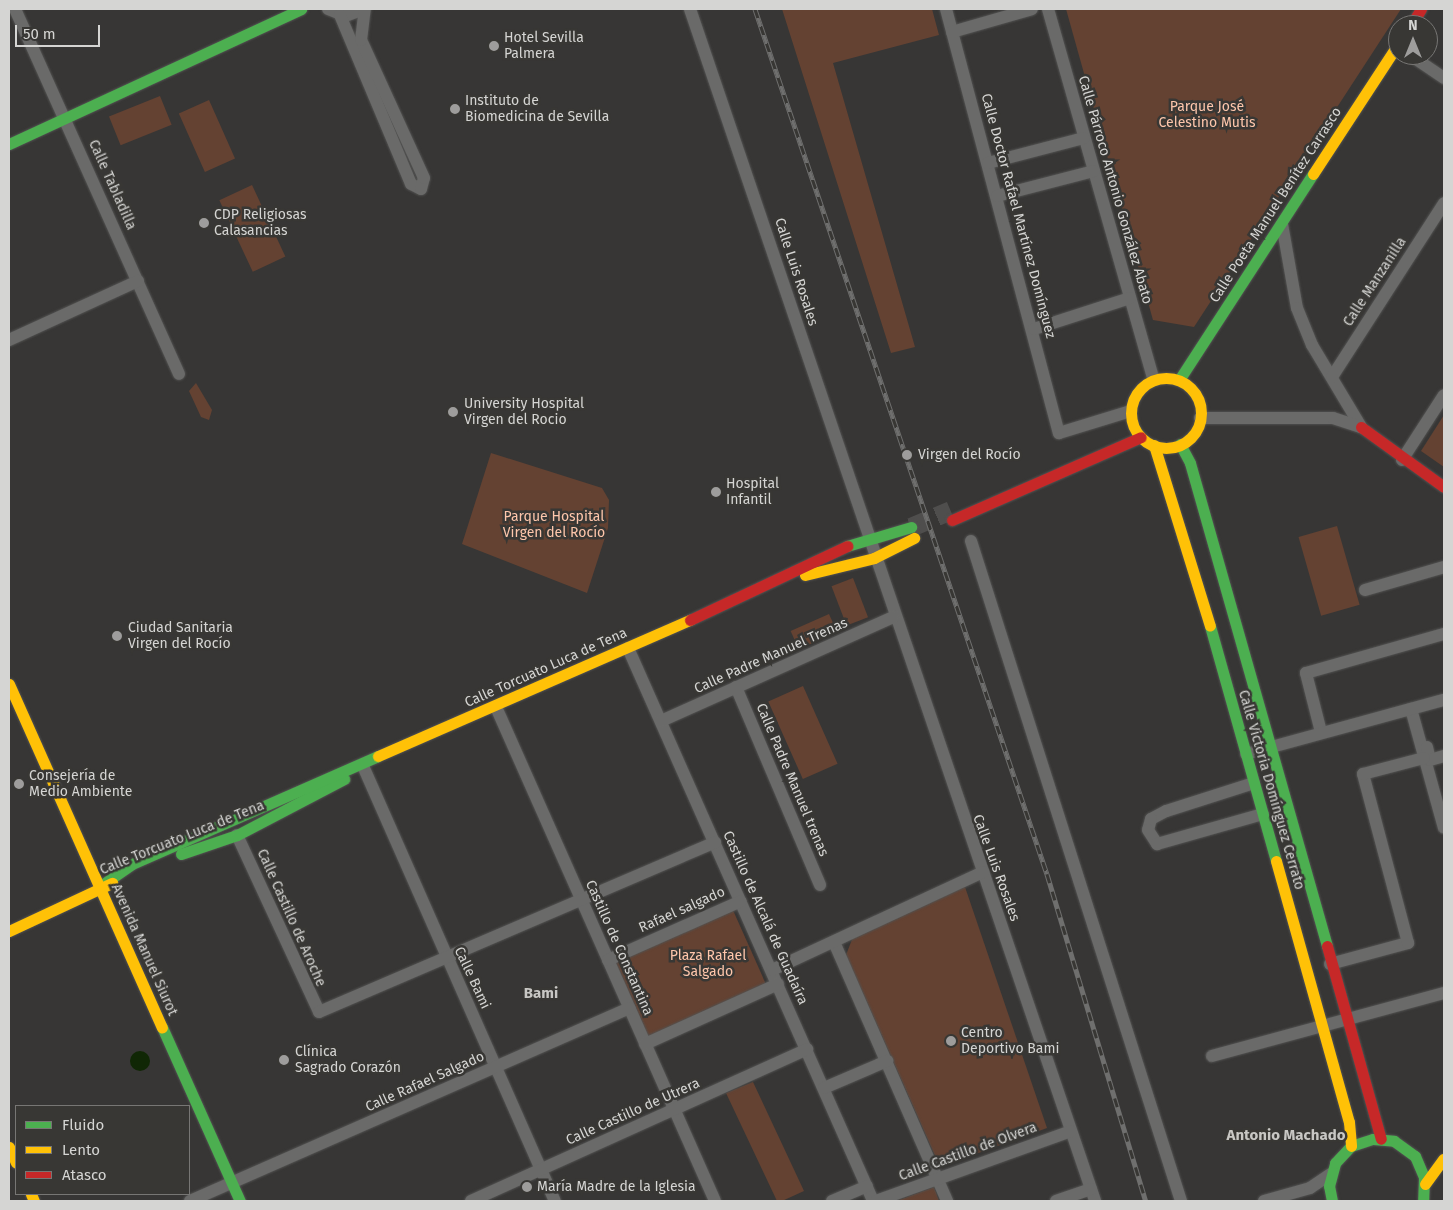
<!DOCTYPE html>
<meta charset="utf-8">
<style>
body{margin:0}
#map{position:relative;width:1453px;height:1210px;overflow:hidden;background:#373635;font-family:"Fira Sans",sans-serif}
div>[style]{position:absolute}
.green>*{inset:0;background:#644232;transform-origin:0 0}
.water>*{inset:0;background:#102705}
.round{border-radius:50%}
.primary-tunnel>*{height:19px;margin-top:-9.5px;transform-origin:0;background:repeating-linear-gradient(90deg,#4f4e4d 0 19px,transparent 0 28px)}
.roads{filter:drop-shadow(0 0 1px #525251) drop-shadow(0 0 1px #525251)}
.street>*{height:12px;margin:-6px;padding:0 6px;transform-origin:6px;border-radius:6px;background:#6a6a69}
.fast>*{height:11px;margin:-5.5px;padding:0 5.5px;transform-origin:5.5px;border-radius:5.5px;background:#4caf50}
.slow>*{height:11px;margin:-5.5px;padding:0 5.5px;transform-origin:5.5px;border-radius:5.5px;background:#ffc107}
.slow>.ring{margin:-5.5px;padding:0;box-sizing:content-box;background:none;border:11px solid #ffc107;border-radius:50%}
.jam>*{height:11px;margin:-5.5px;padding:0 5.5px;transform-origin:5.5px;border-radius:5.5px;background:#c62828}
.rail>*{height:5px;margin-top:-2.5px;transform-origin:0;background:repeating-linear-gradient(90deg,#383734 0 9px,#6f6f6e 0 18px);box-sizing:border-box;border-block:1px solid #6f6f6e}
.dots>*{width:14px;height:14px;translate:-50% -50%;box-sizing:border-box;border:2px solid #383734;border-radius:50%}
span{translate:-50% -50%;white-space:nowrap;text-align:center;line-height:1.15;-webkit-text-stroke:5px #383734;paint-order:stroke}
.poi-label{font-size:14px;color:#d5d5d3}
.left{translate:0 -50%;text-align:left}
.park-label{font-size:14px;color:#fec6ab}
.street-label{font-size:14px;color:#d5d5d3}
.neighbourhood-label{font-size:15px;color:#c8c7c4;font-weight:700}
.frame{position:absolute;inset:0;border:10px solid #d5d5d3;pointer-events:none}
.legend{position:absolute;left:15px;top:1105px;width:175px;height:90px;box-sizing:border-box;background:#383734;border:1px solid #777674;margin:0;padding:6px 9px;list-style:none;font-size:15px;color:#d5d5d3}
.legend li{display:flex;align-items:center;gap:10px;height:25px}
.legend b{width:25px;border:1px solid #777674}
.north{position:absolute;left:1388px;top:15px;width:50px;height:50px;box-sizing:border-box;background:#383734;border:1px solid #777674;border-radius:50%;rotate:0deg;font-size:14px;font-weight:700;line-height:20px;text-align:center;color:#d5d5d3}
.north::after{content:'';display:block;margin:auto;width:18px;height:22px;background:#9e9d9c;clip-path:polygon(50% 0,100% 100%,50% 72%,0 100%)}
.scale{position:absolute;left:15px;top:25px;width:85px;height:22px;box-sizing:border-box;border:2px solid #d5d5d3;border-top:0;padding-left:6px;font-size:15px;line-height:18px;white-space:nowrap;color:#d5d5d3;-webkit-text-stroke:4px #383734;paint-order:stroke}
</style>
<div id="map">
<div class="green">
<i style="clip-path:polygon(782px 9px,932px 9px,939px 35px,833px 63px,915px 347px,891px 353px)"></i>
<i style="clip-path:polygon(1066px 9px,1401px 9px,1194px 327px,1153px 320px)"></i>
<i style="left:160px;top:96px;width:31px;height:55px;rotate:68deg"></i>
<i style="left:209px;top:100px;width:64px;height:33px;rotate:66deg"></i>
<i style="left:252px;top:185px;width:79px;height:36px;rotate:65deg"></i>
<i style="clip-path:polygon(196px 383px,212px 410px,209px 420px,201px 417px,189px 391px)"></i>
<i style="clip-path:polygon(1444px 415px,1444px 467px,1421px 451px)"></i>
<i style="clip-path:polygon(491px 453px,602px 488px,609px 500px,608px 528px,587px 593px,462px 544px)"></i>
<i style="left:1337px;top:526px;width:82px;height:40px;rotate:74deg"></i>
<i style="left:853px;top:578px;width:42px;height:23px;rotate:69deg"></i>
<i style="left:829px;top:614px;width:20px;height:42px;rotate:66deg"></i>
<i style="left:803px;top:686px;width:85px;height:38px;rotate:66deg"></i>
<i style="clip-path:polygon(965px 887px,1047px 1128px,940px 1167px,846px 955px,853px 937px)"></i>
<i style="left:732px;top:908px;width:85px;height:130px;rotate:66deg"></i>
<i style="clip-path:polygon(753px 1082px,804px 1191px,782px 1201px,777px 1201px,726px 1093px)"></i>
<i style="clip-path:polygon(934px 1187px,939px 1201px,896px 1201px)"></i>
</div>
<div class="water">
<i class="round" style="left:130px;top:1051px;width:20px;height:20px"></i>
</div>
<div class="primary-tunnel">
<i style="left:911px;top:527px;width:43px;rotate:-23deg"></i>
</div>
<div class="roads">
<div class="street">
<i style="left:15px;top:9px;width:400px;rotate:65.8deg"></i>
<i style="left:328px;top:9px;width:18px;rotate:22deg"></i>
<i style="left:345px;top:16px;width:20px;rotate:-20deg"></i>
<i style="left:690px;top:9px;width:1259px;rotate:71.23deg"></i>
<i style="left:946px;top:9px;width:439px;rotate:75.1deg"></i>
<i style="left:1059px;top:433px;width:75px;rotate:-17deg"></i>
<i style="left:1048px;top:9px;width:386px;rotate:74.1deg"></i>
<i style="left:340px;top:15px;width:183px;rotate:67.2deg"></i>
<i style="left:411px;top:184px;width:11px;rotate:27deg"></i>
<i style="left:421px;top:189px;width:11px;rotate:-75deg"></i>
<i style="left:424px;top:178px;width:152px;rotate:-114.5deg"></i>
<i style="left:361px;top:40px;width:31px;rotate:-83deg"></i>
<i style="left:952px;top:32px;width:83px;rotate:-16deg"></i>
<i style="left:1410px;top:55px;width:41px;rotate:34.1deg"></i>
<i style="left:988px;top:163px;width:99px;rotate:-14.6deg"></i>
<i style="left:997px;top:196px;width:100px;rotate:-14.5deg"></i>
<i style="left:1282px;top:224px;width:85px;rotate:79.9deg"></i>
<i style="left:1297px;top:308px;width:40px;rotate:68deg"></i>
<i style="left:1312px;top:345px;width:96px;rotate:59.1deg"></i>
<i style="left:1034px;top:329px;width:101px;rotate:-17.9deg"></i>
<i style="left:9px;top:340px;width:142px;rotate:-24.6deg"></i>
<i style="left:1332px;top:377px;width:207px;rotate:-57.2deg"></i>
<i style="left:1200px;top:418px;width:133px"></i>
<i style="left:1333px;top:418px;width:29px;rotate:18deg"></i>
<i style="left:1402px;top:460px;width:77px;rotate:-57.1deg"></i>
<i style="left:971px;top:541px;width:693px;rotate:72.35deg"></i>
<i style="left:1365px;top:590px;width:82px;rotate:-16.2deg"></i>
<i style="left:628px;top:648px;width:605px;rotate:66.1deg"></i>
<i style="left:736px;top:687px;width:215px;rotate:67deg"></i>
<i style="left:496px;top:707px;width:540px;rotate:66.09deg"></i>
<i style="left:1411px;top:709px;width:123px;rotate:74.5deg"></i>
<i style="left:661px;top:721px;width:254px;rotate:-24.1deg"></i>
<i style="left:1321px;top:732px;width:61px;rotate:-104.3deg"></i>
<i style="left:1306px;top:673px;width:143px;rotate:-15.8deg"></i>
<i style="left:1427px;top:747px;width:13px;rotate:77deg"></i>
<i style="left:1430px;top:760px;width:15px;rotate:-16deg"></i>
<i style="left:1246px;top:754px;width:205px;rotate:-15.3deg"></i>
<i style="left:363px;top:766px;width:475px;rotate:66.2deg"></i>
<i style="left:1254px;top:783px;width:92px;rotate:162.3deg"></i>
<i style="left:1166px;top:811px;width:17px;rotate:152deg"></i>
<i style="left:1151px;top:819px;width:11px;rotate:105deg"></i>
<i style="left:1148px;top:830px;width:17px;rotate:57deg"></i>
<i style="left:1157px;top:844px;width:110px;rotate:-15.8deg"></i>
<i style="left:237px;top:835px;width:195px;rotate:65.1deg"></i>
<i style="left:319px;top:1012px;width:431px;rotate:-23.2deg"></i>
<i style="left:834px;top:942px;width:283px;rotate:66.4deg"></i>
<i style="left:608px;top:960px;width:145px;rotate:-23.9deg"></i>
<i style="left:1330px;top:964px;width:81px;rotate:-15.1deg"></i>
<i style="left:1408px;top:943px;width:175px;rotate:-104.9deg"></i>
<i style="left:1363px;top:774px;width:63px;rotate:-14.7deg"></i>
<i style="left:772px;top:970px;width:233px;rotate:-24.9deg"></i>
<i style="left:645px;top:1044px;width:146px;rotate:-24.3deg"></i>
<i style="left:1212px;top:1056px;width:240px;rotate:-15.2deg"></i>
<i style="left:824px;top:1088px;width:69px;rotate:-23.2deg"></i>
<i style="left:190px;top:1201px;width:480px;rotate:-23.7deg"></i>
<i style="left:471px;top:1201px;width:369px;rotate:-24.3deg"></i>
<i style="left:832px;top:1201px;width:38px;rotate:-23deg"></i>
<i style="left:876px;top:1201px;width:207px;rotate:-19.7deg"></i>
<i style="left:1056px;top:1201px;width:37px;rotate:-19deg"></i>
<i style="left:1264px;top:1201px;width:48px;rotate:-15.8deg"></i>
<i style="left:1310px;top:1188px;width:25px;rotate:-34deg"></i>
</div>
<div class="fast">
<i style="left:9px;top:144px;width:322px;rotate:-24.8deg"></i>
<i style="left:1179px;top:380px;width:246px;rotate:-57deg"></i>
<i style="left:1180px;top:444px;width:21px;rotate:62deg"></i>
<i style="left:1190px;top:463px;width:502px;rotate:74.16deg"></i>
<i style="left:847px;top:546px;width:67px;rotate:-16.5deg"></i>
<i style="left:1210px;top:626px;width:244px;rotate:74.3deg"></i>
<i style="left:181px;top:854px;width:59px;rotate:-18.7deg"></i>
<i style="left:237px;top:835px;width:121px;rotate:-27.6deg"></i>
<i style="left:99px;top:887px;width:40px;rotate:-34.9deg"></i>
<i style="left:132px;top:864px;width:269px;rotate:-23.7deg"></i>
<i style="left:162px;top:1027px;width:191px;rotate:65.9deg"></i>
<i style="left:1332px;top:1201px;width:15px;rotate:-101deg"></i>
<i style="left:1329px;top:1186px;width:24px;rotate:-75deg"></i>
<i style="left:1335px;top:1163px;width:23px;rotate:-47deg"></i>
<i style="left:1351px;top:1146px;width:23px;rotate:-18deg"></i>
<i style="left:1373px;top:1139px;width:21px;rotate:5deg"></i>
<i style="left:1394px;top:1141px;width:26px;rotate:36deg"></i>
<i style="left:1415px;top:1156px;width:23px;rotate:67deg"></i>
<i style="left:1424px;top:1177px;width:24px;rotate:92deg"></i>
</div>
<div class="slow">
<i style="left:1313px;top:174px;width:155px;rotate:-56.8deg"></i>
<i class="ring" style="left:1131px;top:378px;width:59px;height:59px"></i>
<i style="left:1154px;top:445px;width:189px;rotate:72.8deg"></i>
<i style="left:805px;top:575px;width:71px;rotate:-13.8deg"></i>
<i style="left:874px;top:558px;width:45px;rotate:-26.6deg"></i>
<i style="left:9px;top:684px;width:376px;rotate:66deg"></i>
<i style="left:378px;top:756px;width:340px;rotate:-23.6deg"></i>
<i style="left:1276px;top:861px;width:271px;rotate:74.4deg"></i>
<i style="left:1349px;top:1122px;width:24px;rotate:85deg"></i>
<i style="left:9px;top:931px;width:114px;rotate:-25deg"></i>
<i style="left:9px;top:1147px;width:17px;rotate:66deg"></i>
<i style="left:1425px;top:1184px;width:31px;rotate:-54deg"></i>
<i style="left:31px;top:1194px;width:8px;rotate:67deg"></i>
</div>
<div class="jam">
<i style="left:1411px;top:25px;width:19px;rotate:-58deg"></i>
<i style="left:1361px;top:427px;width:102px;rotate:35.9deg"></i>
<i style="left:952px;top:520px;width:206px;rotate:-23.7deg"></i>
<i style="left:690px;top:620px;width:174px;rotate:-25.2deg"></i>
<i style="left:1327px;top:946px;width:200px;rotate:74.4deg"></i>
</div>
</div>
<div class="rail">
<i style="left:755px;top:9px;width:913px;rotate:71.35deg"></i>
<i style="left:1047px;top:874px;width:342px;rotate:73.2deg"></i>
</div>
<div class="dots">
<i style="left:494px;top:46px;background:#9e9d9c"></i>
<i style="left:455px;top:109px;background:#9e9d9c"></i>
<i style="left:204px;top:223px;background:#9e9d9c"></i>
<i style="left:453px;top:412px;background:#9e9d9c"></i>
<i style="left:907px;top:455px;background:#9e9d9c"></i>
<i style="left:716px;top:492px;background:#9e9d9c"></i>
<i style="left:117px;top:636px;background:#9e9d9c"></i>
<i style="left:19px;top:784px;background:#9e9d9c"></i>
<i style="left:951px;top:1041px;background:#9e9d9c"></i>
<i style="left:284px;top:1060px;background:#9e9d9c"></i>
<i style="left:527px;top:1187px;background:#9e9d9c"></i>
</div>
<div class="poi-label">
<span class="left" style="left:504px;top:46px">Hotel Sevilla<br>Palmera</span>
<span class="left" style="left:465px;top:109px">Instituto de<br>Biomedicina de Sevilla</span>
<span class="left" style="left:214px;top:223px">CDP Religiosas<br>Calasancias</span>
<span class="left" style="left:464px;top:412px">University Hospital<br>Virgen del Rocio</span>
<span class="left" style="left:918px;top:455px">Virgen del Rocío</span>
<span class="left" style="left:726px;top:492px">Hospital<br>Infantil</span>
<span class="left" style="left:128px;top:636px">Ciudad Sanitaria<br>Virgen del Rocío</span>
<span class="left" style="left:29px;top:784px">Consejería de<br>Medio Ambiente</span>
<span class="left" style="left:961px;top:1041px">Centro<br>Deportivo Bami</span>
<span class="left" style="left:295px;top:1060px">Clínica<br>Sagrado Corazón</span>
<span class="left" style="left:537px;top:1187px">María Madre de la Iglesia</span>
</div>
<div class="park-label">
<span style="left:1207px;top:115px">Parque José<br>Celestino Mutis</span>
<span style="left:554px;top:525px">Parque Hospital<br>Virgen del Rocío</span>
<span style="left:708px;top:964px">Plaza Rafael<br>Salgado</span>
</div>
<div class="street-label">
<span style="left:112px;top:185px;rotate:66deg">Calle Tabladilla</span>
<span style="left:1115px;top:190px;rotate:74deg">Calle Párroco Antonio González Abato</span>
<span style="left:1276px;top:205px;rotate:-57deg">Calle Poeta Manuel Benítez Carrasco</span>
<span style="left:1018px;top:216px;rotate:75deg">Calle Doctor Rafael Martínez Domínguez</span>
<span style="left:796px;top:272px;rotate:72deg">Calle Luis Rosales</span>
<span style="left:1375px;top:282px;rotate:-57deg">Calle Manzanilla</span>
<span style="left:771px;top:656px;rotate:-24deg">Calle Padre Manuel Trenas</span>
<span style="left:546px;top:668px;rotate:-24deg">Calle Torcuato Luca de Tena</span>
<span style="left:792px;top:780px;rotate:67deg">Calle Padre Manuel trenas</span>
<span style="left:1271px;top:790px;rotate:74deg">Calle Victoria Domínguez Cerrato</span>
<span style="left:182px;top:838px;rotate:-22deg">Calle Torcuato Luca de Tena</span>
<span style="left:996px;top:868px;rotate:70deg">Calle Luis Rosales</span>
<span style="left:682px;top:910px;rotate:-24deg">Rafael salgado</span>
<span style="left:291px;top:918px;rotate:66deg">Calle Castillo de Aroche</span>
<span style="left:765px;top:918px;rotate:66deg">Castillo de Alcalá de Guadaíra</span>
<span style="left:619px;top:948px;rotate:66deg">Castillo de Constantina</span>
<span style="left:144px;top:950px;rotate:66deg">Avenida Manuel Siurot</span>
<span style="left:472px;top:978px;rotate:65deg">Calle Bami</span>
<span style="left:425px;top:1082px;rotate:-24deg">Calle Rafael Salgado</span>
<span style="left:633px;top:1112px;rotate:-24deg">Calle Castillo de Utrera</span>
<span style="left:968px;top:1152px;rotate:-20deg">Calle Castillo de Olvera</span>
</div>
<div class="neighbourhood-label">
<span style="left:541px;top:994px">Bami</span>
<span style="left:1286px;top:1136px">Antonio Machado</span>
</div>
<div class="frame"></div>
<ul class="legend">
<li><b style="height:6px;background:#4caf50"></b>Fluido</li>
<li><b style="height:6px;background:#ffc107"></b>Lento</li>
<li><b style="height:6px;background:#c62828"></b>Atasco</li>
</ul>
<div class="north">N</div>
<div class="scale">50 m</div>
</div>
